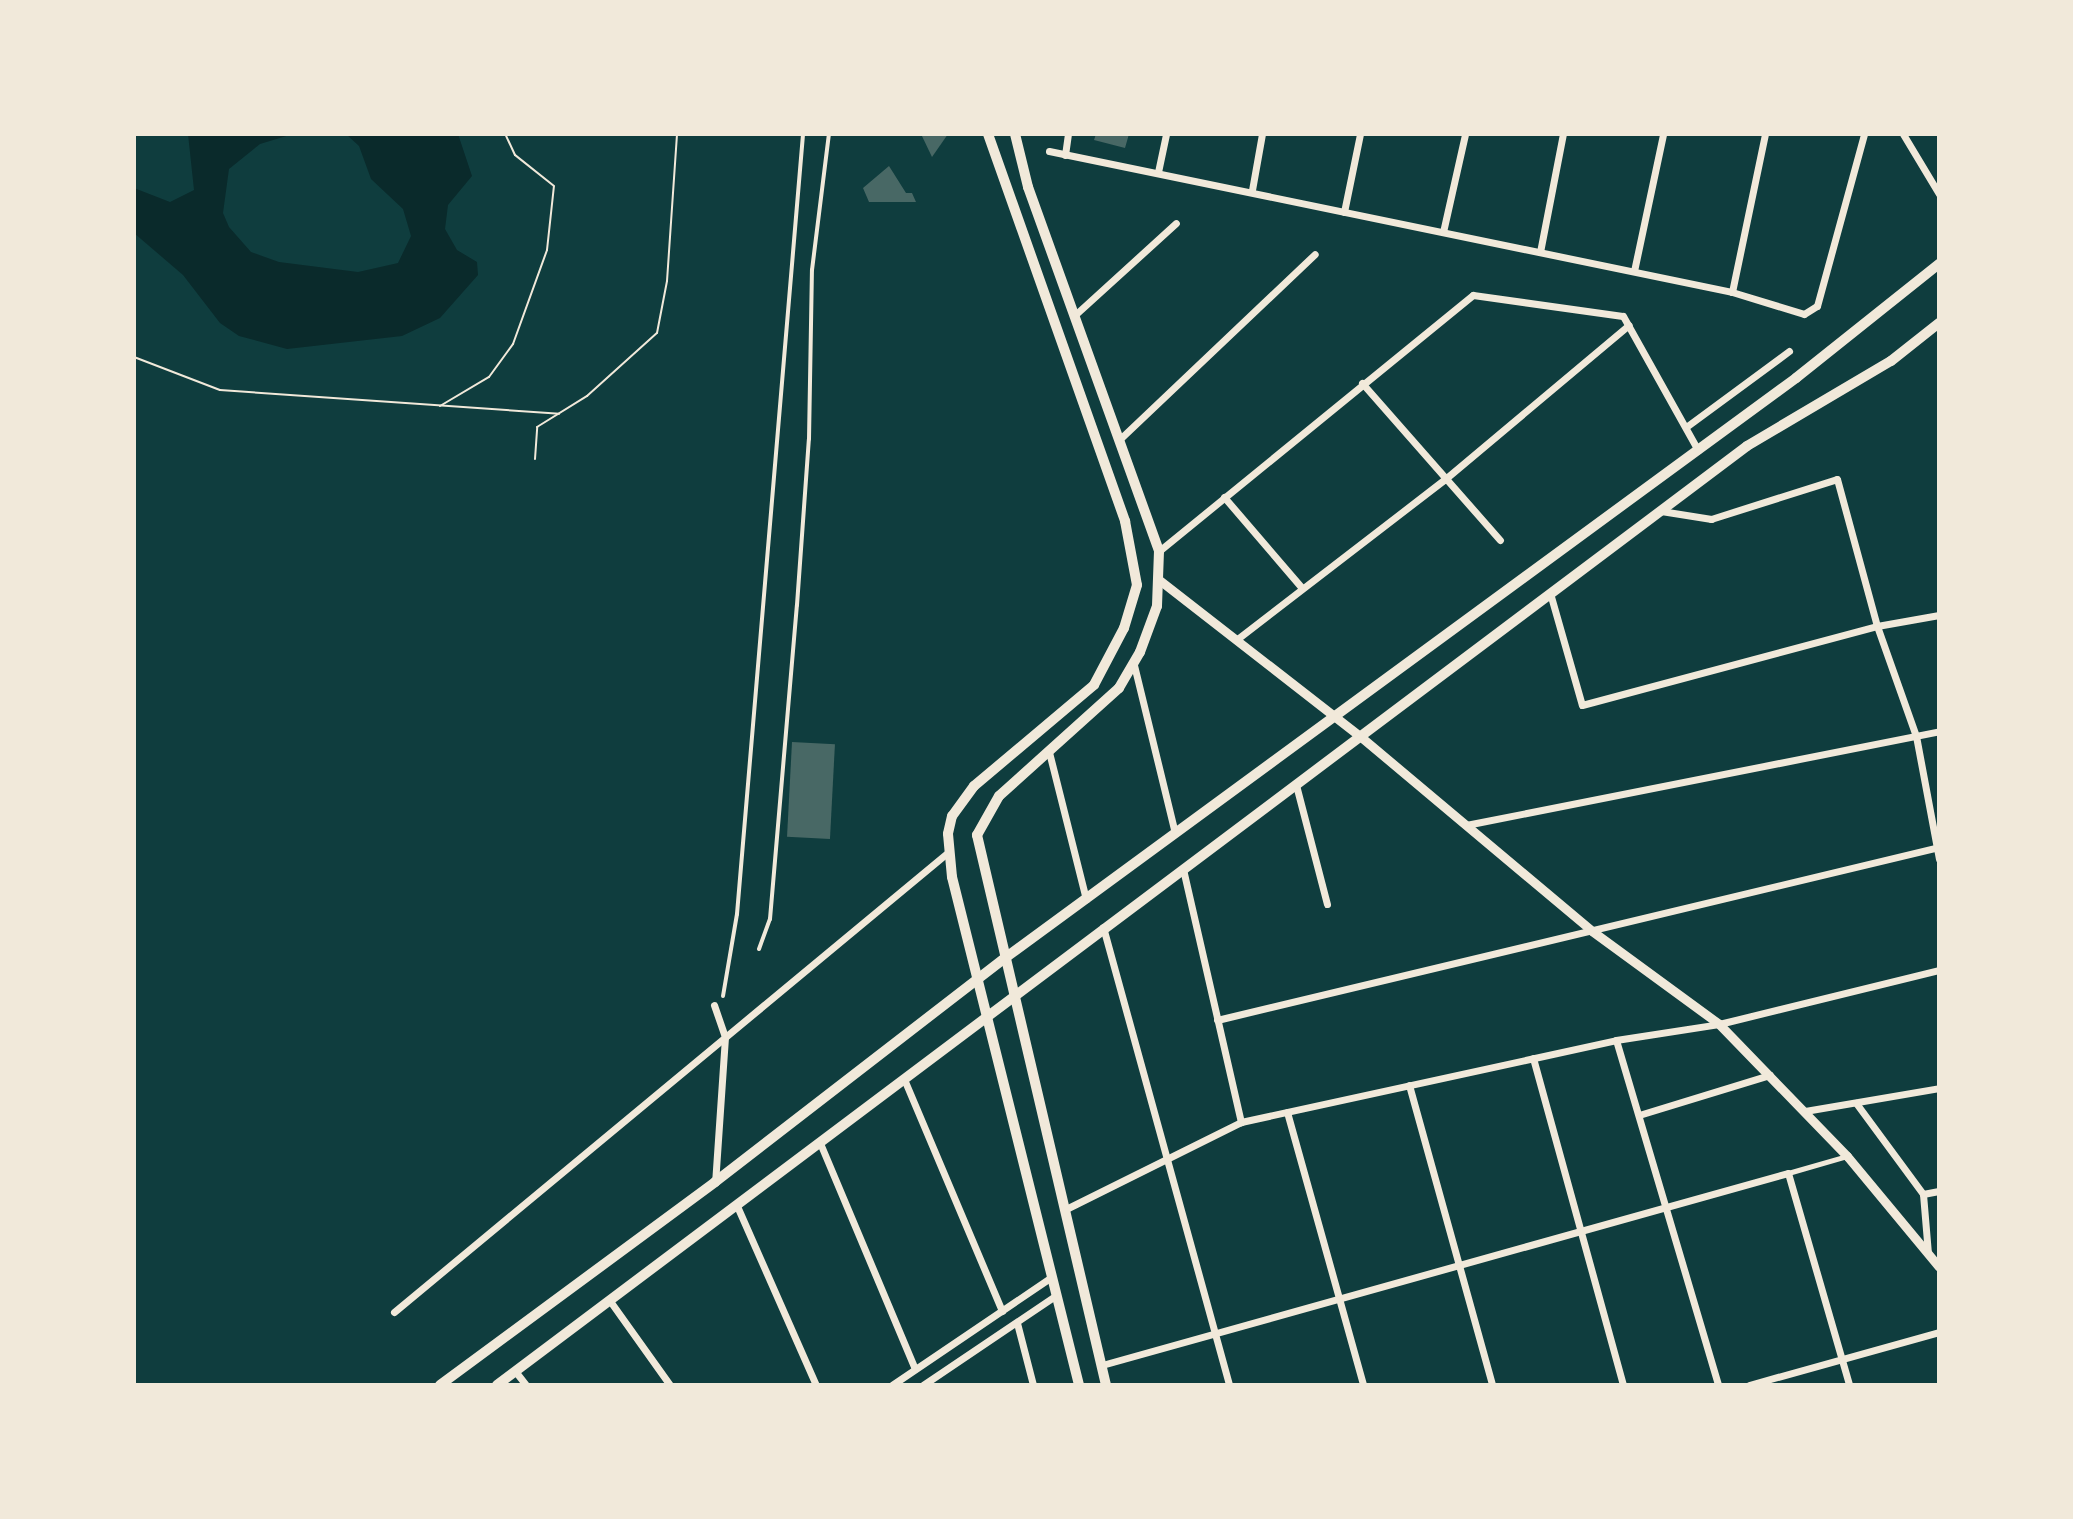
<!DOCTYPE html>
<style>
body{margin:0}
#map{position:relative;width:2073px;height:1519px;overflow:hidden;background:#0f3d3e;font-family:"Times New Roman",serif}
div>[style]{position:absolute}
.water>*{inset:0;background:#0a2a2b}
.building>*{inset:0;background:#486865;transform-origin:0 0}
.path>*{height:2px;margin:-1px;padding:0 1px;transform-origin:1px;border-radius:1px;background:#f1e9da}
.service>*{height:4px;margin:-2px;padding:0 2px;transform-origin:2px;border-radius:2px;background:#f1e9da}
.pedestrian>*{height:5px;margin:-2.5px;padding:0 2.5px;transform-origin:2.5px;border-radius:2.5px;background:#f1e9da}
.minor>*{height:7px;margin:-3.5px;padding:0 3.5px;transform-origin:3.5px;border-radius:3.5px;background:#f1e9da}
.tertiary>*{height:9px;margin:-4.5px;padding:0 4.5px;transform-origin:4.5px;border-radius:4.5px;background:#f1e9da}
.secondary>*{height:10px;margin:-5px;padding:0 5px;transform-origin:5px;border-radius:5px;background:#f1e9da}
span{translate:-50% -50%;white-space:nowrap;text-align:center;line-height:1.15;-webkit-text-stroke:8px #f1e9da;paint-order:stroke}
.frame{position:absolute;inset:0;border:136px solid #f1e9da;pointer-events:none}
</style>
<div id="map">
<div class="water">
<i style="clip-path:polygon(188px 134px,293px 134px,260px 144px,229px 169px,223px 213px,229px 227px,251px 252px,279px 262px,358px 272px,398px 263px,411px 236px,403px 209px,371px 179px,359px 146px,346px 134px,458px 134px,472px 176px,448px 205px,445px 229px,457px 250px,477px 262px,478px 275px,440px 318px,402px 336px,287px 349px,239px 336px,220px 323px,183px 275px,134px 233px,134px 188px,170px 202px,194px 190px)"></i>
</div>
<div class="building">
<i style="clip-path:polygon(921px 134px,948px 134px,932px 157px)"></i>
<i style="clip-path:polygon(1096px 134px,1118px 135px,1129px 134px,1125px 148px,1094px 140px)"></i>
<i style="clip-path:polygon(889px 166px,906px 193px,912px 193px,916px 202px,869px 202px,863px 188px)"></i>
<i style="left:792px;top:742px;width:43px;height:95px;rotate:3deg"></i>
</div>
<div class="path">
<i style="left:134px;top:357px;width:92px;rotate:21deg"></i>
<i style="left:220px;top:390px;width:340px;rotate:4deg"></i>
<i style="left:440px;top:406px;width:57px;rotate:-30.6deg"></i>
<i style="left:489px;top:377px;width:41px;rotate:-54deg"></i>
<i style="left:513px;top:344px;width:100px;rotate:-70.1deg"></i>
<i style="left:547px;top:250px;width:64px;rotate:-83.8deg"></i>
<i style="left:554px;top:186px;width:50px;rotate:-141.5deg"></i>
<i style="left:515px;top:155px;width:23px;rotate:-115deg"></i>
<i style="left:535px;top:459px;width:32px;rotate:-86deg"></i>
<i style="left:537px;top:427px;width:59px;rotate:-31.8deg"></i>
<i style="left:587px;top:396px;width:94px;rotate:-42deg"></i>
<i style="left:657px;top:333px;width:53px;rotate:-79.1deg"></i>
<i style="left:667px;top:281px;width:147px;rotate:-86.1deg"></i>
</div>
<div class="service">
<i style="left:759px;top:949px;width:32px;rotate:-70deg"></i>
<i style="left:770px;top:919px;width:315px;rotate:-85.1deg"></i>
<i style="left:797px;top:605px;width:166px;rotate:-85.9deg"></i>
<i style="left:809px;top:439px;width:169px;rotate:-89deg"></i>
<i style="left:812px;top:270px;width:137px;rotate:-82.9deg"></i>
<i style="left:723px;top:996px;width:83px;rotate:-80.3deg"></i>
<i style="left:737px;top:914px;width:783px;rotate:-85.16deg"></i>
</div>
<div class="pedestrian">
<i style="left:1788px;top:1173px;width:61px;rotate:-16.1deg"></i>
</div>
<div class="minor">
<i style="left:1903px;top:134px;width:70px;rotate:59deg"></i>
<i style="left:1049px;top:151px;width:697px;rotate:11.66deg"></i>
<i style="left:1732px;top:292px;width:75px;rotate:17deg"></i>
<i style="left:1804px;top:314px;width:15px;rotate:-32deg"></i>
<i style="left:1817px;top:306px;width:178px;rotate:-74.7deg"></i>
<i style="left:1065px;top:155px;width:21px;rotate:-82deg"></i>
<i style="left:1158px;top:172px;width:39px;rotate:-78deg"></i>
<i style="left:1252px;top:190px;width:57px;rotate:-79.9deg"></i>
<i style="left:1344px;top:212px;width:80px;rotate:-78.4deg"></i>
<i style="left:1443px;top:232px;width:100px;rotate:-77.3deg"></i>
<i style="left:1540px;top:252px;width:120px;rotate:-79deg"></i>
<i style="left:1634px;top:271px;width:140px;rotate:-78deg"></i>
<i style="left:1732px;top:292px;width:161px;rotate:-78.2deg"></i>
<i style="left:1076px;top:314px;width:135px;rotate:-42.3deg"></i>
<i style="left:1362px;top:383px;width:209px;rotate:48.7deg"></i>
<i style="left:1686px;top:427px;width:128px;rotate:-36.4deg"></i>
<i style="left:1121px;top:438px;width:267px;rotate:-43.5deg"></i>
<i style="left:1224px;top:497px;width:120px;rotate:49.4deg"></i>
<i style="left:1661px;top:511px;width:51px;rotate:9.1deg"></i>
<i style="left:1711px;top:519px;width:132px;rotate:-17.6deg"></i>
<i style="left:1837px;top:479px;width:152px;rotate:74.8deg"></i>
<i style="left:1877px;top:626px;width:117px;rotate:70.5deg"></i>
<i style="left:1916px;top:736px;width:125px;rotate:79.4deg"></i>
<i style="left:1159px;top:551px;width:405px;rotate:-39.2deg"></i>
<i style="left:1473px;top:295px;width:151px;rotate:8deg"></i>
<i style="left:1623px;top:316px;width:154px;rotate:60.8deg"></i>
<i style="left:1550px;top:593px;width:116px;rotate:74.1deg"></i>
<i style="left:1582px;top:705px;width:305px;rotate:-15deg"></i>
<i style="left:1877px;top:626px;width:63px;rotate:-10.1deg"></i>
<i style="left:1236px;top:640px;width:262px;rotate:-37.6deg"></i>
<i style="left:1444px;top:480px;width:241px;rotate:-40deg"></i>
<i style="left:1134px;top:665px;width:173px;rotate:76.3deg"></i>
<i style="left:1049px;top:752px;width:152px;rotate:75.9deg"></i>
<i style="left:1296px;top:785px;width:123px;rotate:75.4deg"></i>
<i style="left:1466px;top:825px;width:482px;rotate:-11.2deg"></i>
<i style="left:1183px;top:869px;width:260px;rotate:77.1deg"></i>
<i style="left:1103px;top:927px;width:475px;rotate:74.6deg"></i>
<i style="left:714px;top:1005px;width:34px;rotate:71deg"></i>
<i style="left:725px;top:1037px;width:145px;rotate:93.9deg"></i>
<i style="left:1217px;top:1020px;width:742px;rotate:-13.47deg"></i>
<i style="left:1616px;top:1040px;width:360px;rotate:73.5deg"></i>
<i style="left:1533px;top:1058px;width:339px;rotate:74.6deg"></i>
<i style="left:904px;top:1079px;width:252px;rotate:67.1deg"></i>
<i style="left:1409px;top:1085px;width:311px;rotate:74.5deg"></i>
<i style="left:1856px;top:1103px;width:113px;rotate:53.6deg"></i>
<i style="left:1923px;top:1194px;width:59px;rotate:85.2deg"></i>
<i style="left:1805px;top:1111px;width:136px;rotate:-9.7deg"></i>
<i style="left:1287px;top:1112px;width:283px;rotate:74.4deg"></i>
<i style="left:1639px;top:1115px;width:137px;rotate:-17deg"></i>
<i style="left:820px;top:1143px;width:245px;rotate:67.2deg"></i>
<i style="left:1923px;top:1194px;width:16px;rotate:-11deg"></i>
<i style="left:737px;top:1206px;width:196px;rotate:66.2deg"></i>
<i style="left:1064px;top:1210px;width:198px;rotate:-26.4deg"></i>
<i style="left:1241px;top:1122px;width:384px;rotate:-12.3deg"></i>
<i style="left:1616px;top:1040px;width:104px;rotate:-8.8deg"></i>
<i style="left:1719px;top:1024px;width:227px;rotate:-13.8deg"></i>
<i style="left:610px;top:1301px;width:103px;rotate:54.5deg"></i>
<i style="left:394px;top:1312px;width:719px;rotate:-39.69deg"></i>
<i style="left:1017px;top:1323px;width:64px;rotate:75.5deg"></i>
<i style="left:1102px;top:1365px;width:712px;rotate:-15.64deg"></i>
<i style="left:1788px;top:1173px;width:221px;rotate:73.9deg"></i>
<i style="left:515px;top:1371px;width:18px;rotate:52deg"></i>
<i style="left:892px;top:1385px;width:191px;rotate:-34.1deg"></i>
<i style="left:923px;top:1385px;width:159px;rotate:-34deg"></i>
<i style="left:1749px;top:1385px;width:197px;rotate:-15.6deg"></i>
</div>
<div class="tertiary">
<i style="left:1158px;top:579px;width:257px;rotate:37.9deg"></i>
<i style="left:1361px;top:737px;width:302px;rotate:40deg"></i>
<i style="left:1592px;top:931px;width:157px;rotate:36.2deg"></i>
<i style="left:1719px;top:1024px;width:184px;rotate:45.9deg"></i>
<i style="left:1847px;top:1156px;width:144px;rotate:50.3deg"></i>
</div>
<div class="secondary">
<i style="left:988px;top:134px;width:411px;rotate:70.5deg"></i>
<i style="left:1125px;top:521px;width:65px;rotate:79.4deg"></i>
<i style="left:1137px;top:585px;width:45px;rotate:106.8deg"></i>
<i style="left:1124px;top:628px;width:64px;rotate:117.8deg"></i>
<i style="left:1094px;top:685px;width:157px;rotate:139.9deg"></i>
<i style="left:974px;top:786px;width:37px;rotate:126deg"></i>
<i style="left:952px;top:816px;width:18px;rotate:103deg"></i>
<i style="left:948px;top:834px;width:43px;rotate:84.7deg"></i>
<i style="left:952px;top:877px;width:524px;rotate:75.96deg"></i>
<i style="left:1015px;top:134px;width:55px;rotate:76.2deg"></i>
<i style="left:1028px;top:187px;width:387px;rotate:70.2deg"></i>
<i style="left:1159px;top:551px;width:55px;rotate:92.1deg"></i>
<i style="left:1157px;top:606px;width:49px;rotate:110.3deg"></i>
<i style="left:1140px;top:652px;width:42px;rotate:120.3deg"></i>
<i style="left:1119px;top:688px;width:161px;rotate:138deg"></i>
<i style="left:999px;top:796px;width:45px;rotate:119.4deg"></i>
<i style="left:977px;top:835px;width:565px;rotate:76.8deg"></i>
<i style="left:440px;top:1385px;width:342px;rotate:-36.4deg"></i>
<i style="left:715px;top:1182px;width:366px;rotate:-37.7deg"></i>
<i style="left:1005px;top:958px;width:981px;rotate:-36.25deg"></i>
<i style="left:1796px;top:378px;width:183px;rotate:-38.6deg"></i>
<i style="left:497px;top:1385px;width:1563px;rotate:-36.91deg"></i>
<i style="left:1747px;top:446px;width:167px;rotate:-30.6deg"></i>
<i style="left:1891px;top:361px;width:61px;rotate:-38.4deg"></i>
</div>
<div class="frame"></div>
</div>
